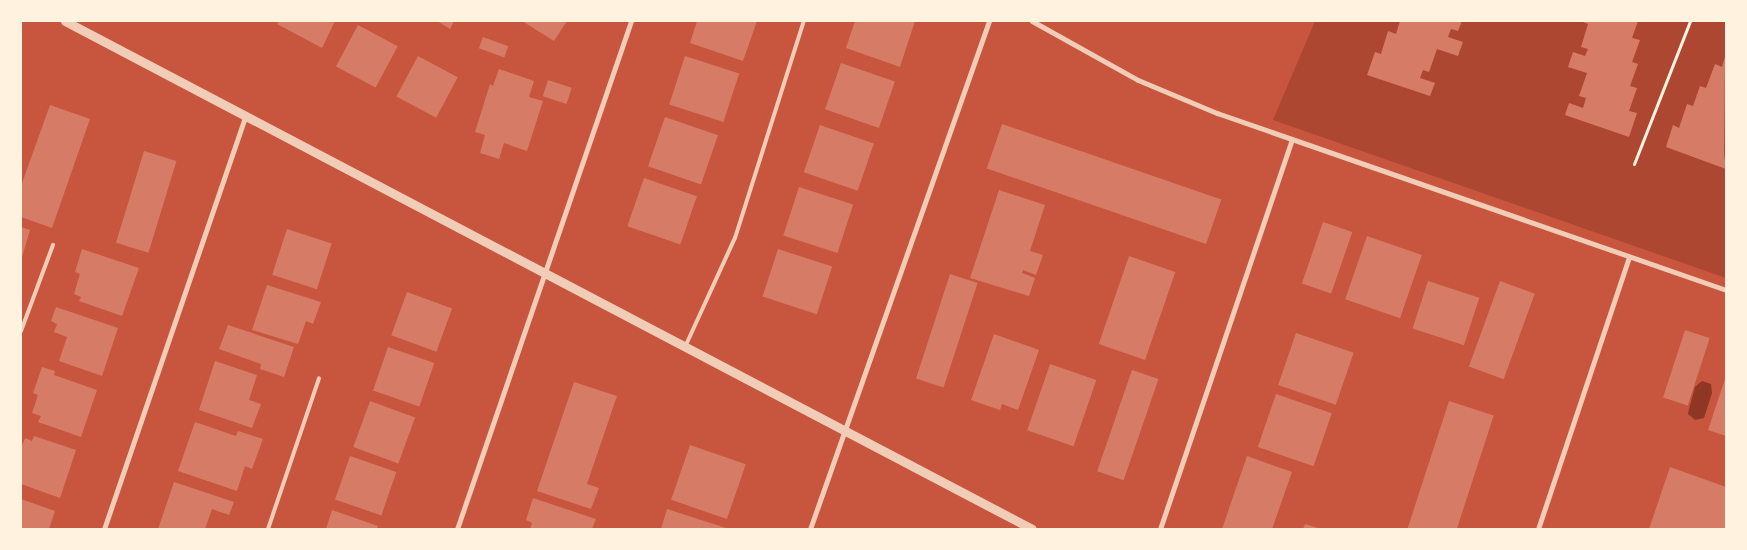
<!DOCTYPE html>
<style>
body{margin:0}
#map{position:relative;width:1747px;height:550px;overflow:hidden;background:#c8553d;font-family:"Space Grotesk",sans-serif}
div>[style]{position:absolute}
.green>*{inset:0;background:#ae4732}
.water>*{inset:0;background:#8f3625}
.building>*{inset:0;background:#d67c66;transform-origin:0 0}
.path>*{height:3px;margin:-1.5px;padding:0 1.5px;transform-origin:1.5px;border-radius:1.5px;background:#fff3e0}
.service>*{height:4px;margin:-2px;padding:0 2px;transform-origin:2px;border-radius:2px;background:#f1ccb7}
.minor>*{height:5px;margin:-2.5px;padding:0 2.5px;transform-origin:2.5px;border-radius:2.5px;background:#f1ccb7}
.tertiary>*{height:9px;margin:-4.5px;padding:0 4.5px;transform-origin:4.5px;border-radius:4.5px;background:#f1ccb7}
span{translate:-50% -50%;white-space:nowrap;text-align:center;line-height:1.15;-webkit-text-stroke:4.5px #fff3e0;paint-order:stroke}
.frame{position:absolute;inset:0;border:22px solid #fff3e0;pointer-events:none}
</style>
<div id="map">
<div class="green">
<i style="clip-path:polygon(1315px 21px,1726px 21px,1726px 278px,1273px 120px)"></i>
</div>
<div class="water">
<i style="clip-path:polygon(1702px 381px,1711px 384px,1712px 393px,1704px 418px,1695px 420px,1688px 414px,1689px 409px,1695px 387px)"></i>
</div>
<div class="building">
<i style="clip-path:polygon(279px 21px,335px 21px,322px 48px,277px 24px)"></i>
<i style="clip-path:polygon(437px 21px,454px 21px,450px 29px)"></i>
<i style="clip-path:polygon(522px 21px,567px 21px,554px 41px)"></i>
<i style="clip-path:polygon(697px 21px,757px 21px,743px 61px,690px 43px)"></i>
<i style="clip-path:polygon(855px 21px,915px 21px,900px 67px,846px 48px)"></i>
<i style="clip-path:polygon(1400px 21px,1462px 21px,1458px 31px,1451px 29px,1448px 37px,1463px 42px,1458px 56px,1437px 49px,1429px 72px,1423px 70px,1420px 78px,1435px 83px,1430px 96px,1367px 75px,1375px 52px,1381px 54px,1388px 31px,1396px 34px)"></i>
<i style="clip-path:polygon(1581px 21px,1638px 21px,1632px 38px,1640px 40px,1632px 62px,1638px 64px,1630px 86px,1637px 88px,1629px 111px,1637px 113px,1629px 137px,1565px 115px,1569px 103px,1583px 108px,1586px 98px,1579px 96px,1587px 73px,1568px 67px,1573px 52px,1585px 56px,1588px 49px,1581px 47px,1588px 24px)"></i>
<i style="left:358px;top:25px;width:45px;height:47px;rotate:28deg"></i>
<i style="left:483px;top:37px;width:27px;height:12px;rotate:20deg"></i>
<i style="left:418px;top:56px;width:45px;height:46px;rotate:28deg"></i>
<i style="left:685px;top:56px;width:57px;height:51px;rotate:18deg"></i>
<i style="clip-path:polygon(1725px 57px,1724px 154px,1726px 169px,1666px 147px,1673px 125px,1679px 128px,1687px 104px,1693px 106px,1700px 86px,1706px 88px,1715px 64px,1722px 67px)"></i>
<i style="left:841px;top:63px;width:57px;height:49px;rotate:19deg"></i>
<i style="clip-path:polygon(499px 69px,534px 81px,529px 97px,543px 101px,527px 151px,504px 143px,499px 159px,480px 153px,485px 135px,475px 132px,490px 84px,493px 86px)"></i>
<i style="left:548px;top:80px;width:25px;height:17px;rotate:18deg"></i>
<i style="clip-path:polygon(50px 105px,90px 119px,52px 228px,21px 217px,21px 186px)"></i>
<i style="left:665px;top:117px;width:56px;height:52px;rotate:19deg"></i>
<i style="left:1002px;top:124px;width:232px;height:47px;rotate:19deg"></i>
<i style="left:820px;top:125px;width:57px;height:50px;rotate:19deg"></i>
<i style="left:144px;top:151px;width:34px;height:96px;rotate:17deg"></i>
<i style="left:644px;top:178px;width:56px;height:51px;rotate:19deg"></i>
<i style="left:799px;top:187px;width:57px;height:51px;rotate:18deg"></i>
<i style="clip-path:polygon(999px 190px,1045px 205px,1030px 251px,1043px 255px,1036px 275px,1023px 270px,1022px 273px,1035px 278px,1029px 296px,970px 278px)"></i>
<i style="left:1323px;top:222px;width:31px;height:65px;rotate:19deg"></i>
<i style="clip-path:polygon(21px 227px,30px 230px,22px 257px,21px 257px)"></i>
<i style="left:287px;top:229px;width:47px;height:48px;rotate:18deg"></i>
<i style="left:1367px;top:236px;width:58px;height:67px;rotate:19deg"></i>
<i style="clip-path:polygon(82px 249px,139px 268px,122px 316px,79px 301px,81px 297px,74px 294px,80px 274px,75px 272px)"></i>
<i style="left:778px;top:249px;width:57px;height:50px;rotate:18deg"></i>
<i style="left:1129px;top:256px;width:49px;height:93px;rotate:19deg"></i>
<i style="left:950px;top:274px;width:29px;height:110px;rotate:18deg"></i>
<i style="left:1428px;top:281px;width:54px;height:50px;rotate:18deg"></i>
<i style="left:1500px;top:281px;width:37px;height:91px;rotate:20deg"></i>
<i style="clip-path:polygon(267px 285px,321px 302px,313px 324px,306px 321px,298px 344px,252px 330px)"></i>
<i style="left:407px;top:292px;width:48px;height:46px;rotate:20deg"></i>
<i style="clip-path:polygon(56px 307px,118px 328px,102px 376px,59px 361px,67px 337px,54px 332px,57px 324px,51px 321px)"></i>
<i style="clip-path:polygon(228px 325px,294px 347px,284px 377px,260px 369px,261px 364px,219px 349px)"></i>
<i style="left:1685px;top:330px;width:26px;height:71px;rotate:18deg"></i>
<i style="left:1296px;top:333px;width:61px;height:55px;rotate:19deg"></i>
<i style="clip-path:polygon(994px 334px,1039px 350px,1018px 410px,1002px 404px,1000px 410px,971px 400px)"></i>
<i style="left:388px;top:347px;width:49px;height:46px;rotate:19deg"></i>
<i style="clip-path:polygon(215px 361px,257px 375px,249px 400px,261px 404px,252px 428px,199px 410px)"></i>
<i style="left:1050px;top:364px;width:49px;height:70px;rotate:19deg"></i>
<i style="clip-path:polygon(42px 367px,55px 371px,54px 375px,97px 390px,81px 437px,38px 422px,41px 416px,32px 413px,38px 395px,33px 393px)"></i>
<i style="left:1132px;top:370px;width:28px;height:107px;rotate:19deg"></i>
<i style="clip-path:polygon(1725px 379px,1726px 379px,1726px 436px,1708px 430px)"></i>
<i style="clip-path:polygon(574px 382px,617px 396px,587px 484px,599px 488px,591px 509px,537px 491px)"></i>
<i style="left:1276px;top:394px;width:59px;height:56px;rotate:19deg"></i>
<i style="left:370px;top:401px;width:48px;height:49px;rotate:20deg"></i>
<i style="left:1449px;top:401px;width:47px;height:135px;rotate:18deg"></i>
<i style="clip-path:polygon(195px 422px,236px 436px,238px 431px,263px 439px,252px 469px,245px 466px,237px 491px,178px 471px)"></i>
<i style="clip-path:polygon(34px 436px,76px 450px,60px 498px,21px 484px,21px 448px,25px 438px,32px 441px)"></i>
<i style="left:690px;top:445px;width:59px;height:58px;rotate:19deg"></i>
<i style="left:350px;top:456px;width:49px;height:46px;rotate:19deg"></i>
<i style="clip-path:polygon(1247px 456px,1292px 472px,1272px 529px,1222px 529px)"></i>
<i style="clip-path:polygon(1670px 467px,1726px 487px,1726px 529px,1649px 529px)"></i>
<i style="clip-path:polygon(174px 482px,234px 502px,229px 515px,212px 509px,205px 529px,158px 529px)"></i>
<i style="clip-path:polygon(533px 498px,596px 519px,592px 529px,530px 529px,532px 523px,526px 520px)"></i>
<i style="clip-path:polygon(21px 499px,55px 511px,49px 529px,21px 529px)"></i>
<i style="clip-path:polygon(667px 509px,726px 528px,726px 529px,661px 529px)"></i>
<i style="clip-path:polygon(332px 510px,378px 526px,377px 529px,326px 529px)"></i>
<i style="clip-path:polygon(1305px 524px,1318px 528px,1318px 529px,1303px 529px)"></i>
</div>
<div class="path">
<i style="left:1634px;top:164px;width:154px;rotate:-68.6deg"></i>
</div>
<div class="service">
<i style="left:21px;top:331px;width:92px;rotate:-69.6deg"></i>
<i style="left:685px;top:347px;width:120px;rotate:-65.4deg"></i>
<i style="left:735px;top:238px;width:228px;rotate:-72.4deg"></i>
<i style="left:268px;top:529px;width:159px;rotate:-71.3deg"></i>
</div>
<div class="minor">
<i style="left:1032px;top:21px;width:121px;rotate:29.1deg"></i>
<i style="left:1138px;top:80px;width:86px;rotate:22.7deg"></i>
<i style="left:1217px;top:113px;width:539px;rotate:19.17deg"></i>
<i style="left:104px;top:529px;width:436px;rotate:-71.1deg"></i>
<i style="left:457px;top:529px;width:537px;rotate:-71.09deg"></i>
<i style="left:810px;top:529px;width:539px;rotate:-70.59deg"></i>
<i style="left:1160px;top:529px;width:411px;rotate:-71.3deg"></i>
<i style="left:1538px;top:529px;width:287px;rotate:-71.5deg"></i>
</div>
<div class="tertiary">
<i style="left:65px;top:21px;width:1092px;rotate:27.71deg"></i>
</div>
<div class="frame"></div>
</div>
